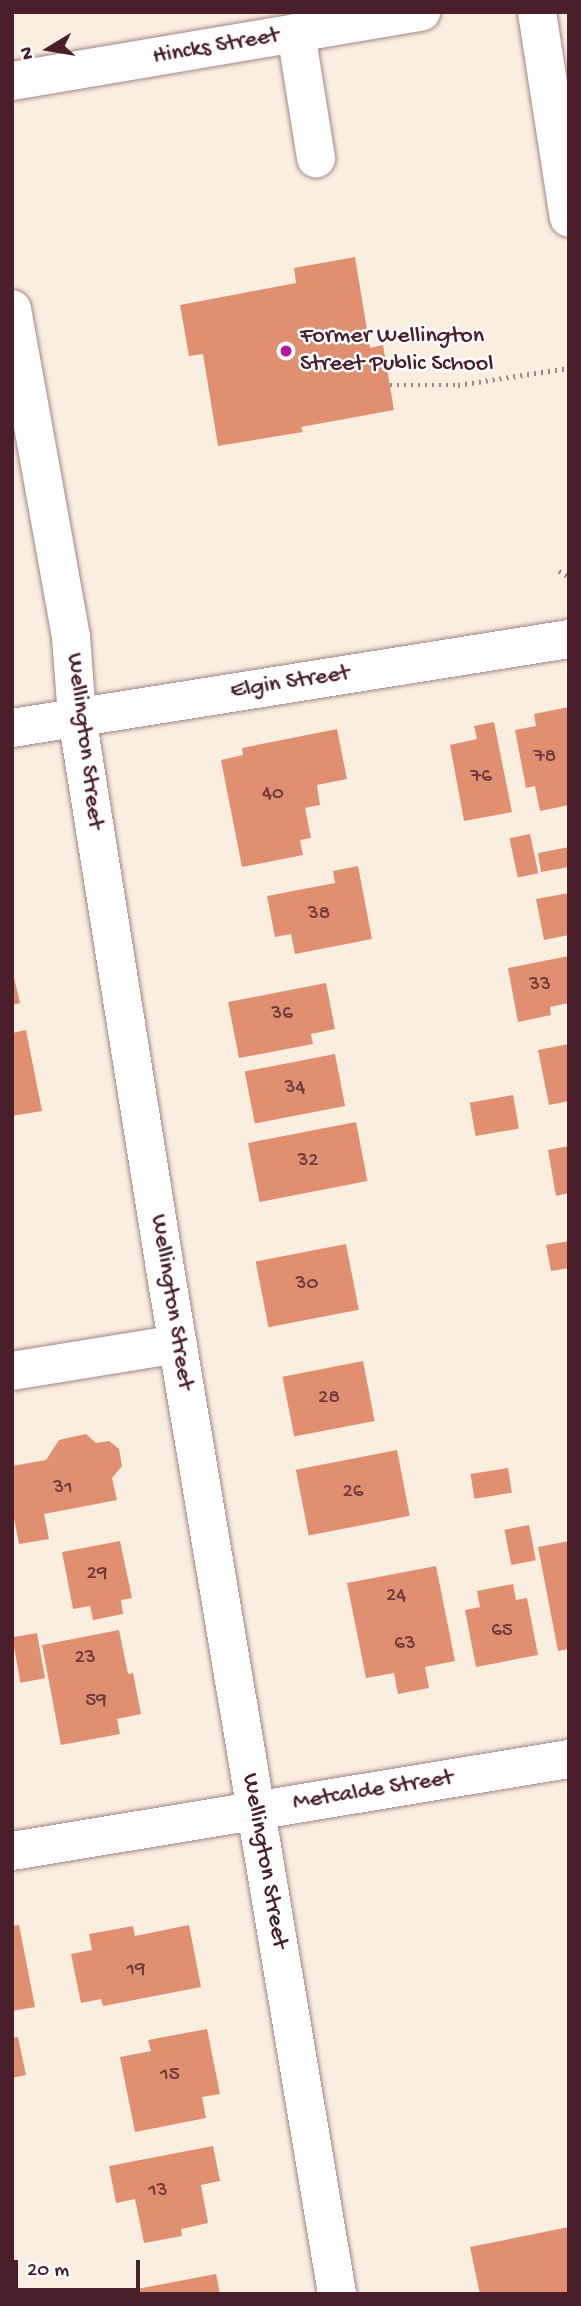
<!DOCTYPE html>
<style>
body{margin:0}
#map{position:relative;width:581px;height:2306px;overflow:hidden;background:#faeee0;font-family:"Gochi Hand",sans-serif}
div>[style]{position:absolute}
.building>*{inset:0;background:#e08f70;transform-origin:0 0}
.path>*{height:4.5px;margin-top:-2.25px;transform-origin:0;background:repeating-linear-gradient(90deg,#a28686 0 2px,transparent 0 7px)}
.roads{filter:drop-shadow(0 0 2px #a28686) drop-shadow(0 0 2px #a28686)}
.minor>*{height:38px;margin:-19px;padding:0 19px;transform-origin:19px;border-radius:19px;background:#fff}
.dots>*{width:19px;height:19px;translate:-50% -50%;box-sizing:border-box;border:4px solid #fff;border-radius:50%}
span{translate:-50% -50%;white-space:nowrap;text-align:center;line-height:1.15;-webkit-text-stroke:5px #fff;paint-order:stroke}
.number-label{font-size:21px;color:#703b3c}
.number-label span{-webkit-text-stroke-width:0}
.street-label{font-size:24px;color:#4a1f2b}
.poi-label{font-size:24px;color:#4a1f2b}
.left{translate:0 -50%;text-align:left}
.frame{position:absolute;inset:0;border:14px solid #4a1f2b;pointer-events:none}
.north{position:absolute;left:14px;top:14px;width:70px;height:70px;-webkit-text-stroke:5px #fff;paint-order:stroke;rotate:259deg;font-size:19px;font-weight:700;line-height:28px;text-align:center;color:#4a1f2b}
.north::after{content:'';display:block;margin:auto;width:24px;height:32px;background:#4a1f2b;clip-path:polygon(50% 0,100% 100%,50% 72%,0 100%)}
.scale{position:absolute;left:14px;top:2260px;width:126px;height:32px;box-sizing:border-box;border:4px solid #4a1f2b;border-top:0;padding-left:9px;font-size:21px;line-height:24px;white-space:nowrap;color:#4a1f2b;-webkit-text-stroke:5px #fff;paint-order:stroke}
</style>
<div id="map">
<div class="building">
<i style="clip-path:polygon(355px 257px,370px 348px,383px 345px,394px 410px,301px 427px,303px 432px,218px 446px,203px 354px,189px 356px,180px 305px,296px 283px,294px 268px)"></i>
<i style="clip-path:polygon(569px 707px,569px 805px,540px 811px,535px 786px,526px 788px,515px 730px,536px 726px,534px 714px)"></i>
<i style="clip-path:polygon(494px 722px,512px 812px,464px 821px,450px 745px,477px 739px,474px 726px)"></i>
<i style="clip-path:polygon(337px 729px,347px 779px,317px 785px,320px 805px,305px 808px,311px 838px,300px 840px,303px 855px,242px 867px,221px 760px,243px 755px,242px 748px)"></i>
<i style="left:530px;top:834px;width:40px;height:21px;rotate:78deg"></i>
<i style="clip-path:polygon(569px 847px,569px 867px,541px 872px,538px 853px)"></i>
<i style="clip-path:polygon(358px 866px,372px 939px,295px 954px,291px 934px,275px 937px,267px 896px,335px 883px,333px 871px)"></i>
<i style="clip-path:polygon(569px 893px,569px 935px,544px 940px,536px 899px)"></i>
<i style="clip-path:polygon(569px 956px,569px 1003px,550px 1007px,551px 1015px,518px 1022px,508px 968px)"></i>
<i style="clip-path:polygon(12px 969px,20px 1003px,12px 1005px)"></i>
<i style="clip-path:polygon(326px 983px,335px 1029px,311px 1034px,313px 1044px,239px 1058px,228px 1002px)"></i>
<i style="clip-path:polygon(26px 1030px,42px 1111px,12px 1116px,12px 1033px)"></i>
<i style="clip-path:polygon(569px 1044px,569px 1101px,549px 1105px,538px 1050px)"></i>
<i style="left:335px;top:1054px;width:53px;height:92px;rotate:79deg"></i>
<i style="left:513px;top:1095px;width:34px;height:44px;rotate:80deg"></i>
<i style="left:356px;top:1122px;width:60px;height:110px;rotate:79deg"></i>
<i style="clip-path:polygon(569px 1146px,569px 1193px,556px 1196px,548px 1150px)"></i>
<i style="clip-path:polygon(569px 1241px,569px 1268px,551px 1271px,546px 1245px)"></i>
<i style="left:346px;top:1244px;width:67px;height:92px;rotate:79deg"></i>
<i style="left:363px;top:1361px;width:61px;height:82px;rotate:79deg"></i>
<i style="clip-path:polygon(86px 1434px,96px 1443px,109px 1441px,119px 1449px,122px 1466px,112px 1478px,117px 1500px,44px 1514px,49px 1539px,19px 1544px,12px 1508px,12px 1466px,46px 1460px,59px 1440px)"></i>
<i style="left:397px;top:1450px;width:67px;height:103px;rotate:79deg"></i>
<i style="left:508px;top:1468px;width:25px;height:38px;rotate:81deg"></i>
<i style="left:529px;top:1525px;width:36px;height:25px;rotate:79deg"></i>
<i style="clip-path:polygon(120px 1541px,132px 1598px,121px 1600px,123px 1614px,93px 1620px,90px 1606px,73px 1609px,62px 1552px)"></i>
<i style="clip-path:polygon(569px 1541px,569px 1649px,558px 1651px,538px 1547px)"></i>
<i style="clip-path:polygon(436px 1566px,455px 1661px,425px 1667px,429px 1688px,398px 1694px,394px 1673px,366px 1678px,347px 1583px)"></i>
<i style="clip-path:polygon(513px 1584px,516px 1600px,527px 1598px,538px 1655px,476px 1667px,465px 1610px,480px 1607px,477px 1591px)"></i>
<i style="clip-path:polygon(119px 1630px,128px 1674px,133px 1673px,141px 1714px,117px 1719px,120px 1734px,61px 1745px,42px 1645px)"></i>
<i style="left:37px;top:1633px;width:46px;height:25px;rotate:80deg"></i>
<i style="clip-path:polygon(19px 1925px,35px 2007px,12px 2011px,12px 1926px)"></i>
<i style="clip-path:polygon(189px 1925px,201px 1987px,103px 2006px,101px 1999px,81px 2003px,71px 1954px,92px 1950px,89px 1934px,133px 1926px,135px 1936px)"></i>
<i style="clip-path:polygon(207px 2029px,220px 2094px,202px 2097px,206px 2118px,135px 2132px,120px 2057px,151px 2051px,148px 2040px)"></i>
<i style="clip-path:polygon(18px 2037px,26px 2075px,12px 2078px,12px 2038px)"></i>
<i style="clip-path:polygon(213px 2146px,220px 2181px,201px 2185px,208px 2223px,181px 2229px,182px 2236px,144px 2243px,135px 2199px,116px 2203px,109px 2166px)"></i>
<i style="clip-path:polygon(569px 2227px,569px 2294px,480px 2294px,470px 2247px)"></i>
<i style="clip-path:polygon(216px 2274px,220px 2294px,122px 2294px,121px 2292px)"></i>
<i style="clip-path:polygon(95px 2288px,96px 2294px,73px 2294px,73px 2292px)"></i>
</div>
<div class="path">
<i style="left:390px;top:385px;width:68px"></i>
<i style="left:458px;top:385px;width:112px;rotate:-8.7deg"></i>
<i style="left:559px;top:571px;width:12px;rotate:31deg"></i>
</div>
<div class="roads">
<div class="minor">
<i style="left:537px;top:12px;width:208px;rotate:81.2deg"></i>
<i style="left:296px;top:33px;width:127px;rotate:80.9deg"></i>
<i style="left:12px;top:81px;width:415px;rotate:-9.6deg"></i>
<i style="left:12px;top:309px;width:333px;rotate:79.8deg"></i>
<i style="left:71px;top:637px;width:80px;rotate:85.7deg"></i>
<i style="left:77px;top:717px;width:571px;rotate:80.93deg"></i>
<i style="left:167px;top:1281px;width:1027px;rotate:80.47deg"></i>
<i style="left:12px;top:728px;width:564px;rotate:-9.08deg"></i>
<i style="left:12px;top:1371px;width:168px;rotate:-9.2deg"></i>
<i style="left:12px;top:1851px;width:565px;rotate:-9.38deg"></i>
</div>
</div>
<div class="dots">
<i style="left:286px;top:351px;background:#b5179e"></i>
</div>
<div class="number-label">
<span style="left:545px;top:758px">78</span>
<span style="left:481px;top:778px">76</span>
<span style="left:273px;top:795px">40</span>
<span style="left:319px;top:915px">38</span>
<span style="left:540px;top:986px">33</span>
<span style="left:282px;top:1015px">36</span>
<span style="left:295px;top:1089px">34</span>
<span style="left:308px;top:1162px">32</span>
<span style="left:307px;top:1285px">30</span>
<span style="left:329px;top:1399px">28</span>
<span style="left:63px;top:1489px">31</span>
<span style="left:353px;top:1493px">26</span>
<span style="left:97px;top:1575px">29</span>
<span style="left:396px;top:1597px">24</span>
<span style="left:502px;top:1632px">65</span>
<span style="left:405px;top:1645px">63</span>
<span style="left:85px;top:1659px">23</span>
<span style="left:96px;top:1702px">59</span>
<span style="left:136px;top:1971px">19</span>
<span style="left:170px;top:2076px">15</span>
<span style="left:158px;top:2192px">13</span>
</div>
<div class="street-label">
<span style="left:216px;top:47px;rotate:-10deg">Hincks Street</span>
<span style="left:290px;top:683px;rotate:-9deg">Elgin Street</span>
<span style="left:84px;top:741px;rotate:83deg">Wellington Street</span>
<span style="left:171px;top:1302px;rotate:81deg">Wellington Street</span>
<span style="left:373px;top:1791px;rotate:-9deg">Metcalde Street</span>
<span style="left:264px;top:1861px;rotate:80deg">Wellington Street</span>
</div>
<div class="poi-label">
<span class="left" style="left:300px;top:351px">Former Wellington<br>Street Public School</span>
</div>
<div class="frame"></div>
<div class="north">N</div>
<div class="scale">20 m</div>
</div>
